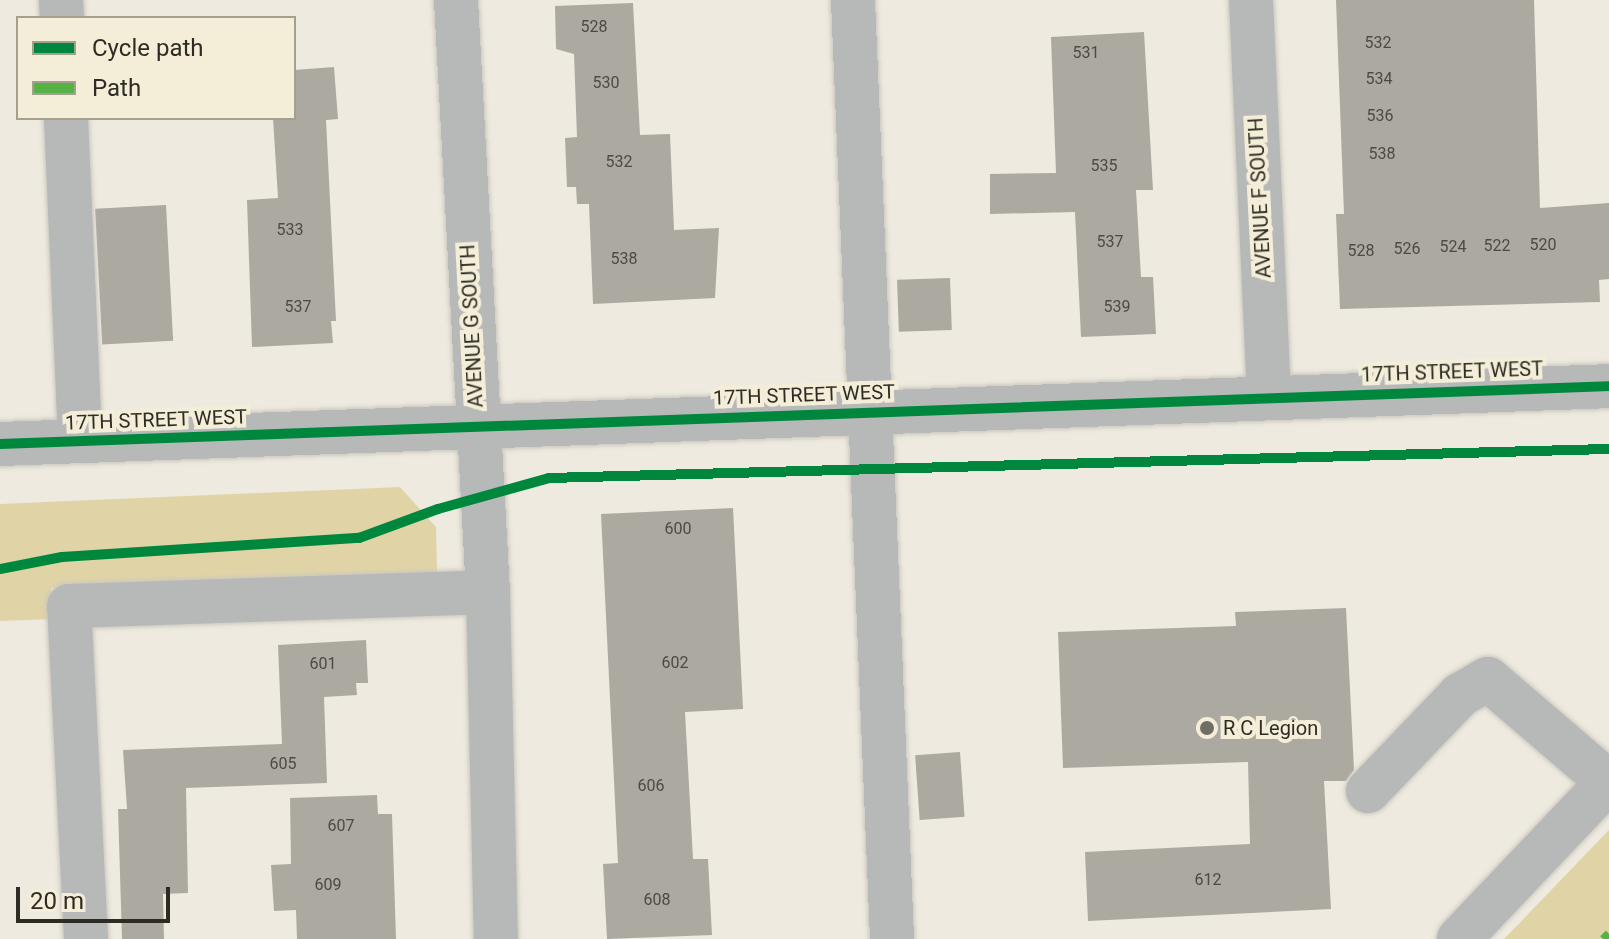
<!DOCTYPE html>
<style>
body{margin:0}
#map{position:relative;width:1609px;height:939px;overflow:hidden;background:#eeeadf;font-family:Roboto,sans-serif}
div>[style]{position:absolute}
.green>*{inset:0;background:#e0d4a7}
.building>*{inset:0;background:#aca9a1;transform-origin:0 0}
.roads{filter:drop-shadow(0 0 2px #cac7bf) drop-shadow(0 0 2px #cac7bf)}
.minor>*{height:44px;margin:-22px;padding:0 22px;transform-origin:22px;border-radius:22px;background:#b7b8b8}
.quiet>*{height:8px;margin-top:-4px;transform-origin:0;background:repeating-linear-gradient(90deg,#56b245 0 16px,transparent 0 24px)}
.cycleway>*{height:10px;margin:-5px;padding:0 5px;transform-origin:5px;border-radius:5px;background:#00873e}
.dots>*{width:22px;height:22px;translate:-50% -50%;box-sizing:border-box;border:4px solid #f4eed9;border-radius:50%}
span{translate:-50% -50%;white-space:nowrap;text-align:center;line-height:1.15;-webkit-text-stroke:8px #f4eed9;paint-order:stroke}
.number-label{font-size:16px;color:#4d4a42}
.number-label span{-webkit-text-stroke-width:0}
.street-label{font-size:20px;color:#2d2b23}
.poi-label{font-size:20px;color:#2d2b23}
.left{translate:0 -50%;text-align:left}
.legend{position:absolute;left:16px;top:16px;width:280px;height:104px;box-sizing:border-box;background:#f4eed9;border:2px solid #a4a090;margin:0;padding:10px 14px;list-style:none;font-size:24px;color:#2d2b23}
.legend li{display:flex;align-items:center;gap:16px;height:40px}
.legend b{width:40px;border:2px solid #a4a090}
.scale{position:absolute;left:16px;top:887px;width:154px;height:36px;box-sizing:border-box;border:4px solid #2d2b23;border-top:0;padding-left:10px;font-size:24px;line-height:28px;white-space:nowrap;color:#2d2b23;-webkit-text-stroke:6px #f4eed9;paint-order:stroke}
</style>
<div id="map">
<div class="green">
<i style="clip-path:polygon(400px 487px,436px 527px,437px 572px,51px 588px,52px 619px,0 621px,0 504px)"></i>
<i style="clip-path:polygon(1609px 830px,1609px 939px,1504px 939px)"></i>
</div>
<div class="building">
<i style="clip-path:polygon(1336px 0,1534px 0,1540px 208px,1609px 203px,1609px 279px,1599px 280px,1600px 302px,1340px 309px,1336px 214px,1344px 214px)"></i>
<i style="clip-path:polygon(633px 3px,640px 135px,670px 134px,674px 230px,719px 228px,715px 298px,593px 304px,589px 204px,577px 204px,576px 187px,567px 187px,565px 138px,577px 137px,574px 54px,556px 49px,555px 6px)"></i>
<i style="clip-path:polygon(1144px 32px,1153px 190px,1136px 190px,1141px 277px,1153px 277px,1156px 334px,1081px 337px,1075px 212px,990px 214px,990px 174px,1056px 173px,1051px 37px)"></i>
<i style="clip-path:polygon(334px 67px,338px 119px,326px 120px,336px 321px,331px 321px,333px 343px,252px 347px,247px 200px,278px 198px,273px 118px,294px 118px,294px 70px)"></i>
<i style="left:166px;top:205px;width:136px;height:71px;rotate:87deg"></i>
<i style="left:950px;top:278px;width:52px;height:53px;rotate:88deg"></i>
<i style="clip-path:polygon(733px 508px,743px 709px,685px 712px,693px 859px,708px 859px,712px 935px,607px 939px,603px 864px,618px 863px,601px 514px)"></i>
<i style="clip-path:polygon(1346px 608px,1354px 770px,1346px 781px,1324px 781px,1331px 909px,1088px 921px,1085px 852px,1250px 844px,1248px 762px,1063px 768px,1058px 632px,1236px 626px,1235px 612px)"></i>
<i style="clip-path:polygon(366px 640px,368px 683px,356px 683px,357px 695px,324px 697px,327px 783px,186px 788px,188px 893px,163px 894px,164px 939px,122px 939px,118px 809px,127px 809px,123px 750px,282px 744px,278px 645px)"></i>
<i style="left:960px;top:752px;width:65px;height:45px;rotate:86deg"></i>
<i style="clip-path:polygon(377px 795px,378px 814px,392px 814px,396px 939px,297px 939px,296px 910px,274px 911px,271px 865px,291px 864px,290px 798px)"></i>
</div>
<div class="roads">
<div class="minor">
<i style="left:61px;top:0;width:18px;rotate:87deg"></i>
<i style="left:456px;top:0;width:593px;rotate:86.91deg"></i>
<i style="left:488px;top:592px;width:347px;rotate:88.7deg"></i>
<i style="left:853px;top:0;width:940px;rotate:87.62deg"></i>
<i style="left:1251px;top:0;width:395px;rotate:87.4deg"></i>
<i style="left:66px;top:118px;width:322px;rotate:87.5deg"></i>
<i style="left:0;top:444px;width:1610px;rotate:-2.06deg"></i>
<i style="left:1368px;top:791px;width:133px;rotate:-46.2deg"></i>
<i style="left:1460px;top:695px;width:32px;rotate:-30deg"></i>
<i style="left:1488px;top:679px;width:158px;rotate:40.6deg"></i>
<i style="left:86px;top:939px;width:333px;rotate:-92.9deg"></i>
<i style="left:69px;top:606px;width:419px;rotate:-1.9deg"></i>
<i style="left:1459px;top:939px;width:218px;rotate:-46.5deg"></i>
</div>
</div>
<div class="quiet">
<i style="left:1603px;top:939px;width:8px;rotate:-45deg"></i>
</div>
<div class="cycleway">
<i style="left:0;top:444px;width:1610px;rotate:-2.06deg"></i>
<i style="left:0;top:569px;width:63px;rotate:-11deg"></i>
<i style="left:62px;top:557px;width:298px;rotate:-3.7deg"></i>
<i style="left:359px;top:538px;width:84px;rotate:-20.2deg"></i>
<i style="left:438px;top:509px;width:115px;rotate:-15.6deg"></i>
<i style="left:549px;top:478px;width:1060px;rotate:-1.57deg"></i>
</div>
<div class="dots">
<i style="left:1207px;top:728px;background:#716e65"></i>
</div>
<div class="number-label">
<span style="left:594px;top:27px">528</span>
<span style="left:1378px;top:43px">532</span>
<span style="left:1086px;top:53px">531</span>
<span style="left:1379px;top:79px">534</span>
<span style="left:606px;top:83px">530</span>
<span style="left:1380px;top:116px">536</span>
<span style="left:1382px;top:154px">538</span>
<span style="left:619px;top:162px">532</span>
<span style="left:1104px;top:166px">535</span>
<span style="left:290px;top:230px">533</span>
<span style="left:1110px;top:242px">537</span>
<span style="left:1543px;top:245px">520</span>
<span style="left:1497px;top:246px">522</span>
<span style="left:1453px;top:247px">524</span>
<span style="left:1407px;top:249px">526</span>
<span style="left:1361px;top:251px">528</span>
<span style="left:624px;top:259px">538</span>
<span style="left:298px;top:307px">537</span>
<span style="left:1117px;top:307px">539</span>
<span style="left:678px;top:529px">600</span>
<span style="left:675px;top:663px">602</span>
<span style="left:323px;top:664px">601</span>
<span style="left:283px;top:764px">605</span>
<span style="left:651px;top:786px">606</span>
<span style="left:341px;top:826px">607</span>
<span style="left:1208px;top:880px">612</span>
<span style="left:328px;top:885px">609</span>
<span style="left:657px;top:900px">608</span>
</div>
<div class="street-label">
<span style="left:1260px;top:198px;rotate:-93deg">AVENUE F SOUTH</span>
<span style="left:472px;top:326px;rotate:-93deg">AVENUE G SOUTH</span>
<span style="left:1452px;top:372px;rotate:-2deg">17TH STREET WEST</span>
<span style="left:804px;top:395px;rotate:-2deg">17TH STREET WEST</span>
<span style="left:156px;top:420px;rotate:-2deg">17TH STREET WEST</span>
</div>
<div class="poi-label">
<span class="left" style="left:1223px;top:728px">R C Legion</span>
</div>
<ul class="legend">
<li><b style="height:10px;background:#00873e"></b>Cycle path</li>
<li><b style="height:10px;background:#56b245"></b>Path</li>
</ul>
<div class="scale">20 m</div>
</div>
